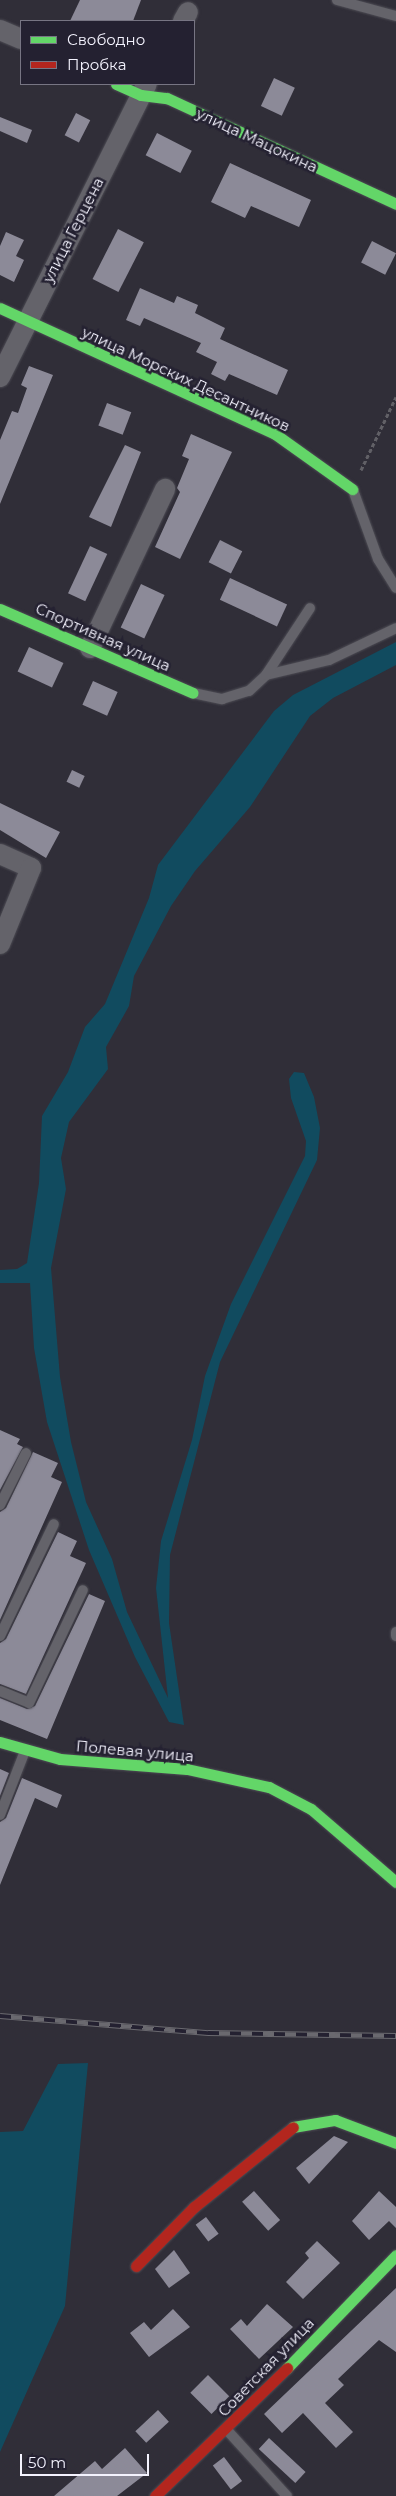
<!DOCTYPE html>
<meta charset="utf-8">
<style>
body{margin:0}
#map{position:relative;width:396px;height:2496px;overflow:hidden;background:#302e38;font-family:Montserrat,sans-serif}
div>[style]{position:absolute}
.water>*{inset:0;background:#114b5f}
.building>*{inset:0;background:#8c8a98;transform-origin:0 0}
.path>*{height:3px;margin-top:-1.5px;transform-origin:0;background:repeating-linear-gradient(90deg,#616066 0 4px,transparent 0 6.5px)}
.roads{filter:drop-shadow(0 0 1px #4d4c54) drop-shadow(0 0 1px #4d4c54)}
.lane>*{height:10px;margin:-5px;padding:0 5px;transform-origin:5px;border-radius:5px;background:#64636a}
.street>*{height:20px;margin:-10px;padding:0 10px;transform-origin:10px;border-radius:10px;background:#64636a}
.fast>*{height:11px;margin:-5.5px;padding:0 5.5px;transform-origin:5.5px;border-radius:5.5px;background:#63d668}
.jam>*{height:11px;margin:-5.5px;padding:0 5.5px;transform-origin:5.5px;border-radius:5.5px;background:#b3261e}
.rail>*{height:5.5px;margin-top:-2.75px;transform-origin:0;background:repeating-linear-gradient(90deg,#242131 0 11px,#6a696f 0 22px);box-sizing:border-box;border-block:1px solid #6a696f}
span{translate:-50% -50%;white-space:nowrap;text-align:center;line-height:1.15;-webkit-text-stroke:5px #242131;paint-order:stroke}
.street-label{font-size:15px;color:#f4f3fe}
.legend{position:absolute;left:20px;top:20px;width:175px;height:65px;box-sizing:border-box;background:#242131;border:1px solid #777583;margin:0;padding:6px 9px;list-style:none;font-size:15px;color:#f4f3fe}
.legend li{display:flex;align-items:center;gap:10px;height:25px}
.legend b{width:25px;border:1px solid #777583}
.scale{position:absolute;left:20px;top:2454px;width:129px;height:22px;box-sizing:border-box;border:2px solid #f4f3fe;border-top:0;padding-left:6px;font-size:15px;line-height:18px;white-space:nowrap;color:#f4f3fe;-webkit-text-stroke:4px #242131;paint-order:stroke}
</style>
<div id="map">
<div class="water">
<i style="clip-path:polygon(396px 642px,396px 665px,333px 698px,310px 716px,250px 807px,195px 871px,171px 906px,134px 976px,129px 1006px,106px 1047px,108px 1069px,69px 1122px,61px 1158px,66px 1189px,51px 1268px,60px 1377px,71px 1442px,86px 1502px,112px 1559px,127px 1612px,168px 1698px,156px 1588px,161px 1541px,192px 1440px,205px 1376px,231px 1304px,305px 1156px,306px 1141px,291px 1098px,289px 1079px,294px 1072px,304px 1073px,314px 1097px,320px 1128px,317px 1160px,220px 1362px,170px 1555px,169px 1623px,184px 1725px,169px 1722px,135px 1657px,89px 1550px,47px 1422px,34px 1348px,30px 1283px,0 1283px,0 1270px,17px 1269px,27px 1263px,39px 1183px,42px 1116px,68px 1072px,85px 1027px,105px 1004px,149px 898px,158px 865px,274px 711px,293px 695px)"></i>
<i style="clip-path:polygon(88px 2063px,65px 2306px,0 2452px,0 2132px,23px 2131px,58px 2064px)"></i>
</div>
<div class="building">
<i style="clip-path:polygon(80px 0,141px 0,133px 21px,70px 21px)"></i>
<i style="left:274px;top:78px;width:23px;height:31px;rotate:25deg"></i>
<i style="left:76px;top:113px;width:16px;height:25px;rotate:27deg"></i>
<i style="clip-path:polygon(0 117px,32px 130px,27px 143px,0 131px)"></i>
<i style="left:157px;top:133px;width:39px;height:25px;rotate:27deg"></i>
<i style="clip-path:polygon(230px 163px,311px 200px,299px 227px,251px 206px,245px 218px,211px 202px)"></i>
<i style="left:118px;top:229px;width:29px;height:56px;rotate:27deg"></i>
<i style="clip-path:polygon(6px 232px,24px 240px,16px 256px,24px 260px,14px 282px,0 275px,0 246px)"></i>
<i style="left:372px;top:241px;width:27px;height:24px;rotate:27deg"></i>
<i style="clip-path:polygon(140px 288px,174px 303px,177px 296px,198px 305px,195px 313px,225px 328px,220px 339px,288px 370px,277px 395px,229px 374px,225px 381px,211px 374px,217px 362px,196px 352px,201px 343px,144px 318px,140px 326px,126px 320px)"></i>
<i style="clip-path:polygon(29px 366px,53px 375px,0 504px,0 440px,12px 411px,18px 413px,27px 388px,21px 385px)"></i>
<i style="left:107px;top:403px;width:26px;height:24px;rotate:21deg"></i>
<i style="clip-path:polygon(191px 434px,232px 452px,180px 559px,155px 547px,180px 492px,177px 488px,189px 459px,182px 456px)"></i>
<i style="clip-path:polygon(125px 445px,141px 452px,111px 527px,89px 517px)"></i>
<i style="left:220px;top:540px;width:25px;height:25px;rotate:27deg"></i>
<i style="left:90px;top:546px;width:19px;height:52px;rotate:25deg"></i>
<i style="left:230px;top:578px;width:63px;height:24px;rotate:25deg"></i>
<i style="left:141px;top:584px;width:26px;height:48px;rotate:25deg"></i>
<i style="left:29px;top:647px;width:38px;height:27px;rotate:25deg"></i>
<i style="left:93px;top:681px;width:27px;height:26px;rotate:24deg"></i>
<i style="left:72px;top:770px;width:14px;height:13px;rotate:25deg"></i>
<i style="clip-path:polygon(0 803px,60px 832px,46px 858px,0 830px)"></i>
<i style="clip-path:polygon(0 1430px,20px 1439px,17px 1444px,23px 1447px,0 1490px)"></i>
<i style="clip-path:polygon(33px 1452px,58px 1463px,51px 1477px,62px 1482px,0 1620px,0 1512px,6px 1508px)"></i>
<i style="clip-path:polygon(58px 1532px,77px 1541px,70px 1556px,86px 1563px,26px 1694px,0 1684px,0 1643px,6px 1639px)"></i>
<i style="clip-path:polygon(89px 1594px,105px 1601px,47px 1739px,0 1720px,0 1698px,27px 1709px,35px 1706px)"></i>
<i style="clip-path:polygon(0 1769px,9px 1773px,0 1796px)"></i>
<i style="clip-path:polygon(22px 1778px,62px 1795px,57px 1808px,35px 1798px,0 1885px,0 1822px,6px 1818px)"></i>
<i style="clip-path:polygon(334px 2136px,348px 2142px,309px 2184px,296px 2168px)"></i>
<i style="left:254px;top:2191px;width:39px;height:16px;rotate:48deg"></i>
<i style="clip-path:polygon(379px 2191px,396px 2207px,396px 2228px,389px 2221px,369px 2240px,352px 2221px)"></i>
<i style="left:206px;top:2217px;width:21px;height:13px;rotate:53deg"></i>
<i style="clip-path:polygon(317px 2241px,340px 2263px,303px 2299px,286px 2282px,309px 2258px,305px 2253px)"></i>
<i style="clip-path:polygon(174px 2250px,190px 2273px,169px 2288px,155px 2269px)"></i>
<i style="clip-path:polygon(396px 2288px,396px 2352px,379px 2340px,338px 2379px,344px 2385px,325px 2403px,353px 2432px,336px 2448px,303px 2413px,282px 2433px,264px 2414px)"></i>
<i style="clip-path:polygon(267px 2304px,293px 2327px,259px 2359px,230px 2329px,241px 2319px,247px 2326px)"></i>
<i style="clip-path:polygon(173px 2309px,190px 2327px,149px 2357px,130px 2333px,144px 2322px,151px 2330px)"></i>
<i style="left:208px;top:2375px;width:30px;height:25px;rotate:45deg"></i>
<i style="left:158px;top:2410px;width:16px;height:31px;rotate:47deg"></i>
<i style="left:269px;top:2438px;width:50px;height:15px;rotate:43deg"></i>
<i style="clip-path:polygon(125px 2448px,147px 2473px,117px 2496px,54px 2496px,95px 2461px,102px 2469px)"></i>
<i style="left:224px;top:2457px;width:30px;height:14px;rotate:53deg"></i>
</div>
<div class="path">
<i style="left:361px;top:470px;width:81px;rotate:-64.4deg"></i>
</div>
<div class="roads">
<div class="lane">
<i style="left:337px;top:0;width:61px;rotate:15.2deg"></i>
<i style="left:353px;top:490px;width:73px;rotate:70.1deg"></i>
<i style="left:378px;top:559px;width:34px;rotate:58deg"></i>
<i style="left:266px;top:675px;width:65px;rotate:-13.4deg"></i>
<i style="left:329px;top:660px;width:74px;rotate:-25.5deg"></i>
<i style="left:193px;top:693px;width:30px;rotate:12deg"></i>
<i style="left:222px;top:699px;width:28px;rotate:-17deg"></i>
<i style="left:249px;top:691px;width:23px;rotate:-43deg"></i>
<i style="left:266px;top:675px;width:80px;rotate:-56.7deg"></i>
<i style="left:0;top:1505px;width:58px;rotate:-63.4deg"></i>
<i style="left:396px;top:1632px;width:4px;rotate:90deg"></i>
<i style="left:0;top:1636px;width:124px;rotate:-64.3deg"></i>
<i style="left:0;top:1691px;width:31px;rotate:22deg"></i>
<i style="left:29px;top:1703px;width:125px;rotate:-64.5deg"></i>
<i style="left:0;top:1815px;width:69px;rotate:-68.7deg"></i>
<i style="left:227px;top:2430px;width:89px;rotate:47.7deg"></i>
</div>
<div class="street">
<i style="left:183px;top:21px;width:10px;rotate:-61deg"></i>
<i style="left:0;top:30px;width:23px;rotate:23deg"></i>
<i style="left:0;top:377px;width:328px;rotate:-63.4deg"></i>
<i style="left:90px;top:648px;width:176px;rotate:-64.7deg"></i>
<i style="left:0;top:854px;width:34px;rotate:24deg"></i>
<i style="left:31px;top:868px;width:82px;rotate:112.2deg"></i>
</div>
<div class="fast">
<i style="left:116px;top:84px;width:27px;rotate:24deg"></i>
<i style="left:141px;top:95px;width:26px;rotate:7deg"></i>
<i style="left:167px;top:98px;width:252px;rotate:24.8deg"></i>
<i style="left:0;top:308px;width:302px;rotate:24.6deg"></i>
<i style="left:275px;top:434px;width:95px;rotate:35.5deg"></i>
<i style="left:0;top:609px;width:210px;rotate:23.5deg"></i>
<i style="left:0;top:1742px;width:62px;rotate:15.8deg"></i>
<i style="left:60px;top:1759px;width:127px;rotate:4.5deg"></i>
<i style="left:187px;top:1769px;width:84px;rotate:12.4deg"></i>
<i style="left:269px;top:1787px;width:47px;rotate:27.6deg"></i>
<i style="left:311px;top:1809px;width:112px;rotate:40.7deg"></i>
<i style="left:293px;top:2127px;width:43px;rotate:-9.5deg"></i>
<i style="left:335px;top:2120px;width:65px;rotate:20.7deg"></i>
<i style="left:287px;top:2368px;width:157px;rotate:-46deg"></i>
</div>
<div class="jam">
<i style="left:136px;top:2266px;width:83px;rotate:-45.5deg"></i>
<i style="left:194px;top:2207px;width:127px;rotate:-38.9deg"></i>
<i style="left:155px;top:2496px;width:184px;rotate:-44.1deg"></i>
</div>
</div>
<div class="rail">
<i style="left:0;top:2016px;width:209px;rotate:4.7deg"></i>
<i style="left:208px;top:2033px;width:188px;rotate:0.9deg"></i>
</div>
<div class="street-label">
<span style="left:257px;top:140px;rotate:25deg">улица Мацокина</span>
<span style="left:73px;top:230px;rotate:-63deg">улица Герцена</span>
<span style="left:186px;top:379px;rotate:25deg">улица Морских Десантников</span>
<span style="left:103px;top:637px;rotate:24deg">Спортивная улица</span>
<span style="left:135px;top:1751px;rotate:5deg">Полевая улица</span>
<span style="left:266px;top:2367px;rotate:-46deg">Советская улица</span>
</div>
<ul class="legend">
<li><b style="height:6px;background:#63d668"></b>Свободно</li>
<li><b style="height:6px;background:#b3261e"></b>Пробка</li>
</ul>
<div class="scale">50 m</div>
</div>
